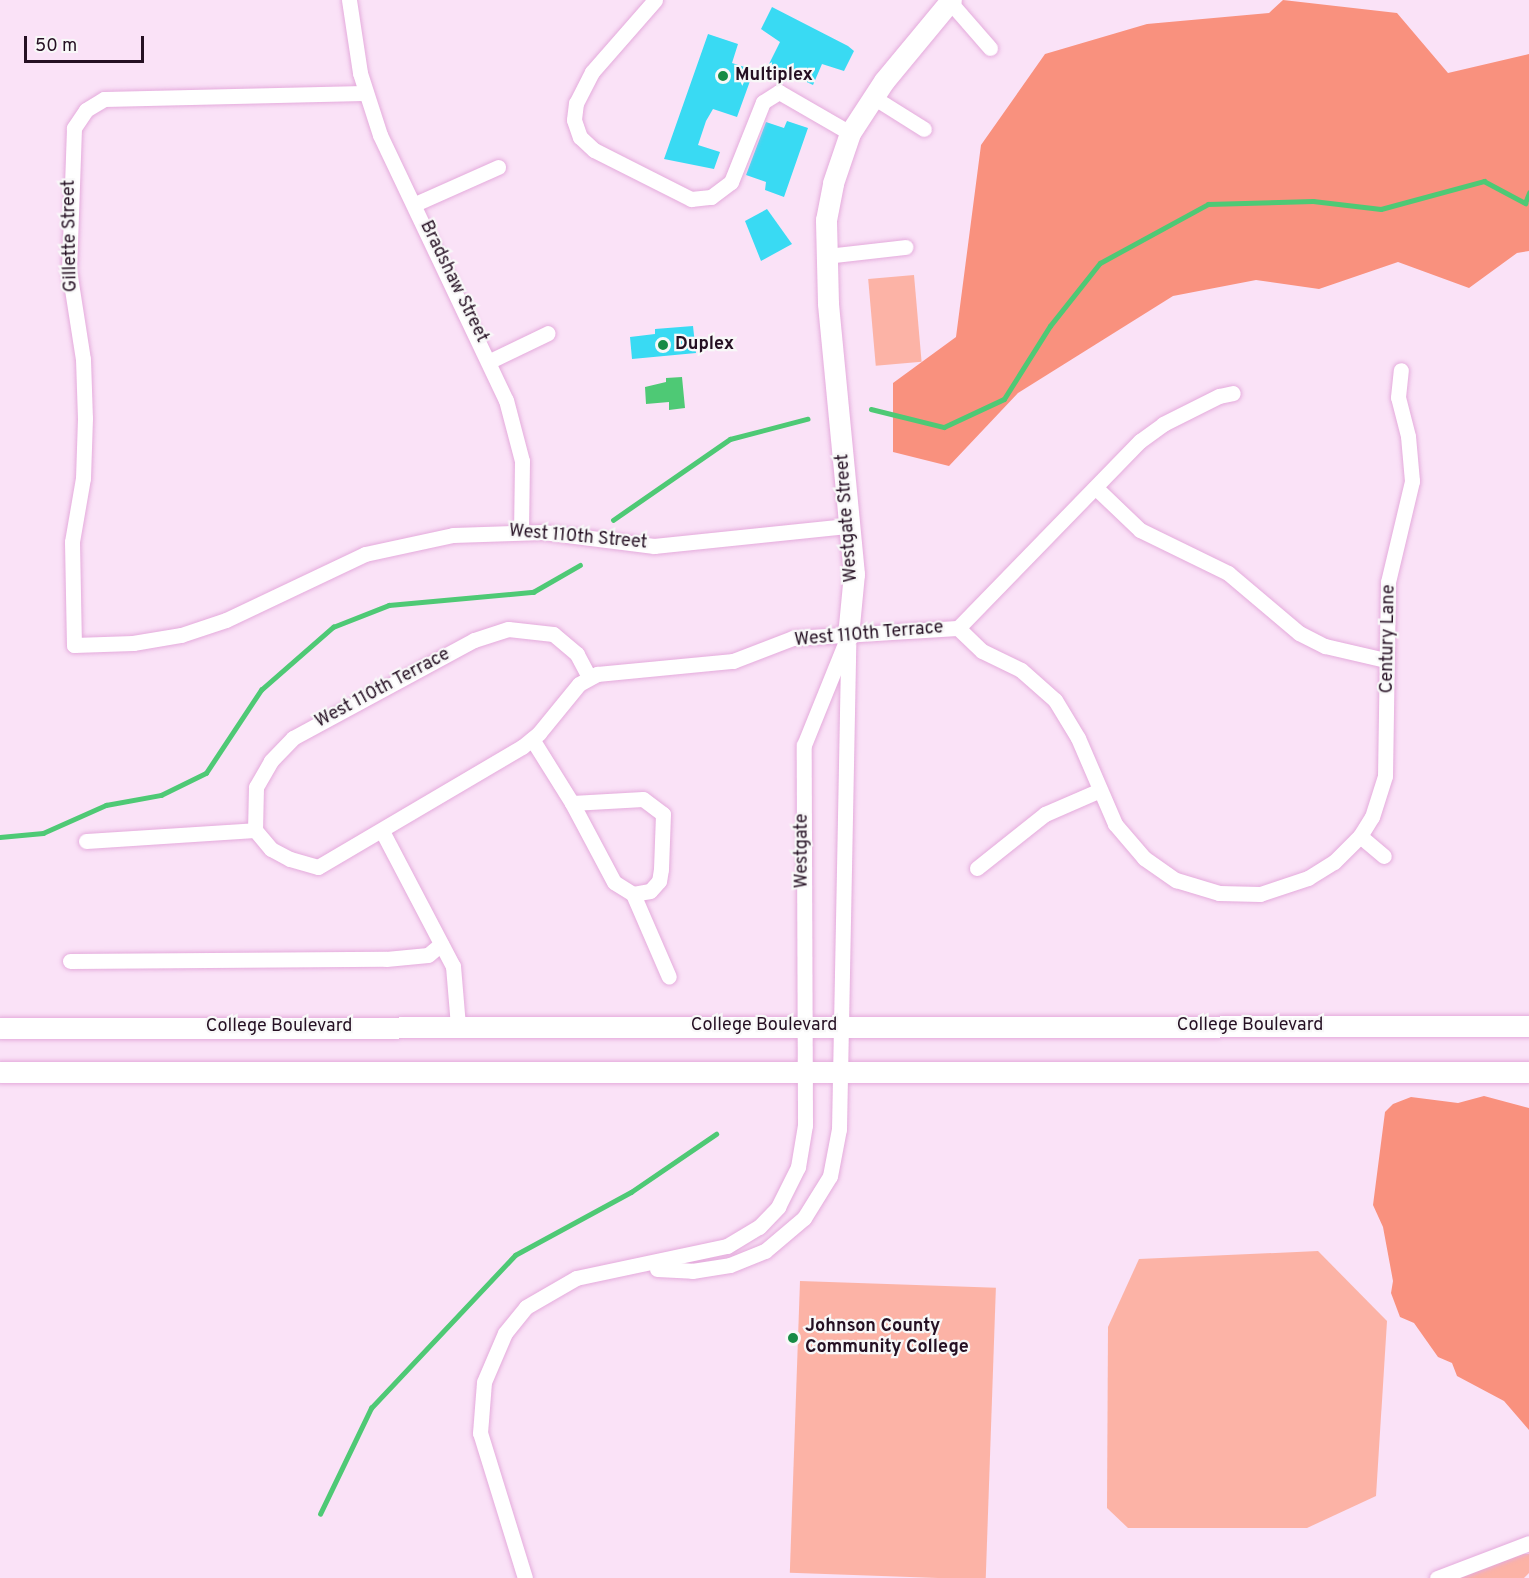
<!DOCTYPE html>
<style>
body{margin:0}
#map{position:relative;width:1529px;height:1578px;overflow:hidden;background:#fae2f7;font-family:Overpass,sans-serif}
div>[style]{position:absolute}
.green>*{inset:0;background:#fcb3a6;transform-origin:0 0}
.forest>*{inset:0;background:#f9917e}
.water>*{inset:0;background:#4ec975}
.stream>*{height:4.5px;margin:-2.25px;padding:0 2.25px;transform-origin:2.25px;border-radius:2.25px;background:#4ec975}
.building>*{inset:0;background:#39daf3}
.roads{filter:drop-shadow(0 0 2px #e4abdc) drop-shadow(0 0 2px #e4abdc)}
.street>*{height:15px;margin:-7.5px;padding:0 7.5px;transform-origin:7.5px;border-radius:7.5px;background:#fff}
.secondary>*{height:21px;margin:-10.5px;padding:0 10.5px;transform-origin:10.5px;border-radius:10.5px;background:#fff}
.dots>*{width:16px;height:16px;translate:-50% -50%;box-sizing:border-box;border:3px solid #f8f8f8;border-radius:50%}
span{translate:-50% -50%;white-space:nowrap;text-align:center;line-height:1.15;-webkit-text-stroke:4.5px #f8f8f8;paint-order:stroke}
.poi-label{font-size:18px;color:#251023;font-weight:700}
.left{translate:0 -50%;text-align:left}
.street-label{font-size:18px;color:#251023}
.scale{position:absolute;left:24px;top:36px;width:120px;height:27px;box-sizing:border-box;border:3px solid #251023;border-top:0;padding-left:8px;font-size:18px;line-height:21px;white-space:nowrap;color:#251023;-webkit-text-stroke:4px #f8f8f8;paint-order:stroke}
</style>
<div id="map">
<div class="green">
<i style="left:914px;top:275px;width:87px;height:46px;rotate:85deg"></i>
<i style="clip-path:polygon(1318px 1251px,1387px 1321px,1376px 1496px,1307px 1528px,1128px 1528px,1107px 1508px,1108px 1327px,1139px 1259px)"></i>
<i style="left:800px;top:1281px;width:196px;height:292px;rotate:2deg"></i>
<i style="clip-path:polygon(1522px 1554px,1529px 1554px,1529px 1573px,1524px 1578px,1457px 1578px)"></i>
</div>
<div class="forest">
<i style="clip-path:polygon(1283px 0,1397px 13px,1448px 73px,1529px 54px,1529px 251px,1517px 253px,1469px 288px,1398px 262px,1319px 289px,1256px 280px,1173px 296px,1018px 393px,949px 466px,893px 452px,893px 383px,956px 337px,981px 145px,1045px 54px,1147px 24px,1269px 13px)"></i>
<i style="clip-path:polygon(1484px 1096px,1529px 1108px,1529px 1430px,1504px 1401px,1457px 1376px,1452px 1363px,1438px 1357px,1414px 1323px,1400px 1317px,1391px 1293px,1393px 1281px,1383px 1227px,1373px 1205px,1385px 1112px,1393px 1104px,1411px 1097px,1458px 1103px)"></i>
</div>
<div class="water">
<i style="clip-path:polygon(682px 377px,685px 408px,669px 410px,669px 402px,646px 404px,645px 387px,666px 382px,666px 378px)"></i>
</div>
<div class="stream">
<i style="left:871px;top:409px;width:75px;rotate:13.9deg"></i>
<i style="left:944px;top:427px;width:66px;rotate:-25deg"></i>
<i style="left:1004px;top:399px;width:86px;rotate:-57.8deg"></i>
<i style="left:1050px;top:326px;width:80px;rotate:-51.6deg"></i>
<i style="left:1100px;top:263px;width:123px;rotate:-28.6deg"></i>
<i style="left:1208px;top:204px;width:105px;rotate:-1.6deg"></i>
<i style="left:1313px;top:201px;width:68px;rotate:6.7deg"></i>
<i style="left:1381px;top:209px;width:107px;rotate:-15.2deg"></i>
<i style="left:1484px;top:181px;width:47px;rotate:28.2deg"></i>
<i style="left:1525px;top:203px;width:11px;rotate:-68deg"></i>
<i style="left:613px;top:520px;width:142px;rotate:-34.7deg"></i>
<i style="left:730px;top:439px;width:80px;rotate:-14.6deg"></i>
<i style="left:0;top:837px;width:43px;rotate:-5.3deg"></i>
<i style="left:43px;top:833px;width:69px;rotate:-24deg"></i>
<i style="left:106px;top:805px;width:56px;rotate:-10.3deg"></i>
<i style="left:161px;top:795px;width:50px;rotate:-26.1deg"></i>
<i style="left:206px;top:773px;width:100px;rotate:-56.5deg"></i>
<i style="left:261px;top:690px;width:96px;rotate:-41.2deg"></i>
<i style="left:333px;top:627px;width:60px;rotate:-21.4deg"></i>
<i style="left:389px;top:605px;width:145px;rotate:-5.2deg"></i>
<i style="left:533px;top:592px;width:54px;rotate:-29.9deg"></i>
<i style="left:320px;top:1514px;width:118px;rotate:-64.3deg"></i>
<i style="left:371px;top:1408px;width:210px;rotate:-46.7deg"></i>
<i style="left:515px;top:1255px;width:132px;rotate:-28.5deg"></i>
<i style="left:631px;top:1192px;width:103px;rotate:-34.3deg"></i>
</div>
<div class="building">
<i style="clip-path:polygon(772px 7px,848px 46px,854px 51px,844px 71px,822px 64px,813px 85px,769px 64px,780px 42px,761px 29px)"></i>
<i style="clip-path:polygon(708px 34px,738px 44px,732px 63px,754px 70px,737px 117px,713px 109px,706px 121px,698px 145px,720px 152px,714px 169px,664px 159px)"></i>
<i style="clip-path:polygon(787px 121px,808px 128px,784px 197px,765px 190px,766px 182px,746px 175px,766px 122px,784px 128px)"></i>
<i style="clip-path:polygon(767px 209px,792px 244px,761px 261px,745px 221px)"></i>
<i style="clip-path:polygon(693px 326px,696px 353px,632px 359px,630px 337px,655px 334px,655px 329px)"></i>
</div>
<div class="roads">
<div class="street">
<i style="left:349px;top:0;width:74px;rotate:81.4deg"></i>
<i style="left:360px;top:73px;width:65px;rotate:72.1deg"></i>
<i style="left:380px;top:135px;width:293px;rotate:64.6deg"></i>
<i style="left:506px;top:400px;width:63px;rotate:75.3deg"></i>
<i style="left:522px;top:461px;width:70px;rotate:90.8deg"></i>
<i style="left:655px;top:0;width:96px;rotate:131.2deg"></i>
<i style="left:592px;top:72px;width:35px;rotate:117deg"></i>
<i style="left:576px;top:103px;width:17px;rotate:97deg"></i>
<i style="left:574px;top:120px;width:18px;rotate:71deg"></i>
<i style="left:580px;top:137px;width:19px;rotate:43deg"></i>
<i style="left:594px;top:150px;width:109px;rotate:26.8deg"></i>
<i style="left:691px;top:199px;width:20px;rotate:-6deg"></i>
<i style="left:711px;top:197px;width:25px;rotate:-37deg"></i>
<i style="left:731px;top:182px;width:86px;rotate:-68.2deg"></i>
<i style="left:763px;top:102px;width:19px;rotate:-32deg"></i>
<i style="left:779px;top:92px;width:82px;rotate:30deg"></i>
<i style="left:950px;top:2px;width:61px;rotate:49deg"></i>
<i style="left:364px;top:93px;width:260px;rotate:178.7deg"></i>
<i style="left:104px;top:99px;width:21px;rotate:149deg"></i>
<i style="left:86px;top:110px;width:22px;rotate:124deg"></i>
<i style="left:74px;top:128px;width:142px;rotate:92deg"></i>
<i style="left:69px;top:270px;width:90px;rotate:81.1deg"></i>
<i style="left:83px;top:359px;width:59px;rotate:88.1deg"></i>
<i style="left:85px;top:418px;width:60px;rotate:91.9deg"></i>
<i style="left:83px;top:478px;width:65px;rotate:99.8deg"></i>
<i style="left:72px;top:542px;width:103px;rotate:88.9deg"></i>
<i style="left:74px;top:645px;width:59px;rotate:-1.9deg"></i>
<i style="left:133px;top:643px;width:49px;rotate:-9.5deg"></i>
<i style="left:181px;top:635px;width:47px;rotate:-18.4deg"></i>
<i style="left:226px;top:620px;width:154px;rotate:-25.4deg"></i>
<i style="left:365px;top:554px;width:90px;rotate:-12.2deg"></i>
<i style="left:453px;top:535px;width:90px;rotate:-1.9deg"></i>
<i style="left:543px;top:532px;width:112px;rotate:7.2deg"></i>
<i style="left:654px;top:546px;width:196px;rotate:-5.9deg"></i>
<i style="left:873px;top:97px;width:60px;rotate:32.1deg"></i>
<i style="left:415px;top:204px;width:91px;rotate:-24deg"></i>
<i style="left:826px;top:256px;width:80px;rotate:-6.5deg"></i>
<i style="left:490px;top:361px;width:64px;rotate:-25.8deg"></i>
<i style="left:1096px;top:488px;width:61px;rotate:43.7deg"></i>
<i style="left:1140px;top:530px;width:98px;rotate:26deg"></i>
<i style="left:1228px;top:573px;width:93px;rotate:40.2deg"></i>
<i style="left:1299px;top:633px;width:29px;rotate:27deg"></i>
<i style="left:1325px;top:646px;width:62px;rotate:13.1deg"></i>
<i style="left:958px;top:628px;width:33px;rotate:44deg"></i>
<i style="left:982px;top:651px;width:43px;rotate:26deg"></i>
<i style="left:1021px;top:670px;width:45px;rotate:41.4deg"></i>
<i style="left:1055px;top:700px;width:44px;rotate:58.8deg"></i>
<i style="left:1078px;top:738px;width:94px;rotate:66.7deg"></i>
<i style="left:1115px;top:824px;width:45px;rotate:49.5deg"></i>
<i style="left:1144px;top:858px;width:39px;rotate:35deg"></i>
<i style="left:1176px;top:880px;width:45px;rotate:16.8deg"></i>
<i style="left:1219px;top:893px;width:41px;rotate:1.4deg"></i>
<i style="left:1260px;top:894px;width:51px;rotate:-18.4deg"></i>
<i style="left:1308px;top:878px;width:31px;rotate:-32deg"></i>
<i style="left:1334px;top:862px;width:37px;rotate:-45deg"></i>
<i style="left:1360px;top:836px;width:22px;rotate:-58deg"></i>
<i style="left:1372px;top:817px;width:43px;rotate:-72.4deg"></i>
<i style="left:1385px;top:776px;width:194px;rotate:-89.1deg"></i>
<i style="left:1388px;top:582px;width:104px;rotate:-76.6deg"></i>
<i style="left:1412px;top:481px;width:45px;rotate:-95.1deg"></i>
<i style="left:1408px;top:436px;width:40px;rotate:-104.4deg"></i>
<i style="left:1398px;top:397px;width:27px;rotate:-84deg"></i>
<i style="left:589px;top:677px;width:26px;rotate:-118deg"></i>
<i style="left:577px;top:654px;width:31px;rotate:-140deg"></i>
<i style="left:553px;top:634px;width:45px;rotate:-173.7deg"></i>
<i style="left:508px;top:629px;width:36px;rotate:162deg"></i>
<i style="left:474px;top:640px;width:206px;rotate:151.6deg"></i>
<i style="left:293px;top:738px;width:32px;rotate:134deg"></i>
<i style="left:271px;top:761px;width:30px;rotate:120deg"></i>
<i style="left:256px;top:787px;width:43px;rotate:91.3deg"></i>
<i style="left:255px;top:830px;width:25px;rotate:50deg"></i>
<i style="left:271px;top:849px;width:21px;rotate:28deg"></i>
<i style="left:290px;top:859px;width:29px;rotate:16deg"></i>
<i style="left:318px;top:867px;width:237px;rotate:-30.5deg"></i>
<i style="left:522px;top:747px;width:22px;rotate:-39deg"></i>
<i style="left:539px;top:733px;width:63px;rotate:-50.8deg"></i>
<i style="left:579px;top:684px;width:21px;rotate:-29deg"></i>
<i style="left:597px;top:674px;width:137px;rotate:-5.5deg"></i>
<i style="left:733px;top:661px;width:64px;rotate:-21deg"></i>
<i style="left:793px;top:638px;width:165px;rotate:-3.5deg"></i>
<i style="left:958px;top:628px;width:261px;rotate:-45.8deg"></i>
<i style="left:1140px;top:441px;width:29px;rotate:-36deg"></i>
<i style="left:1163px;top:424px;width:63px;rotate:-26.6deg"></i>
<i style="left:1219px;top:396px;width:14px;rotate:-12deg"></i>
<i style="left:532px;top:739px;width:75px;rotate:58deg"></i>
<i style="left:572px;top:803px;width:71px;rotate:-3.2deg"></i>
<i style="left:643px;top:799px;width:25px;rotate:37deg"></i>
<i style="left:663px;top:814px;width:55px;rotate:92.1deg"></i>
<i style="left:661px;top:869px;width:12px;rotate:99deg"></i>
<i style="left:659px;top:881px;width:13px;rotate:132deg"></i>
<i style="left:650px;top:891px;width:17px;rotate:170deg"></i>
<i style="left:633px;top:894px;width:22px;rotate:-148deg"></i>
<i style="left:614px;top:882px;width:89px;rotate:-118deg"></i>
<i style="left:382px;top:831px;width:153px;rotate:62.3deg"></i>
<i style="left:453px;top:966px;width:60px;rotate:85.2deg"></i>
<i style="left:1360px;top:836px;width:31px;rotate:40deg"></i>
<i style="left:86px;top:841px;width:169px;rotate:-3.7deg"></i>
<i style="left:977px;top:868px;width:87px;rotate:-38.5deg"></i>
<i style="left:1045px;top:814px;width:58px;rotate:-23.5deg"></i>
<i style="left:633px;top:894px;width:90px;rotate:66.6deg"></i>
<i style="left:70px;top:961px;width:316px;rotate:-0.4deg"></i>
<i style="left:386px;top:959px;width:42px;rotate:-5.4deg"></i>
<i style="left:428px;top:955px;width:17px;rotate:-40deg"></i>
<i style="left:657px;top:1269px;width:35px;rotate:3deg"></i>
<i style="left:692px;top:1271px;width:38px;rotate:-9deg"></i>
<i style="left:730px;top:1265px;width:38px;rotate:-22deg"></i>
<i style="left:765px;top:1251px;width:51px;rotate:-40.2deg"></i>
<i style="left:804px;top:1218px;width:49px;rotate:-58.2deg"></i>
<i style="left:830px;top:1176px;width:48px;rotate:-79.2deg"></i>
<i style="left:839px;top:1129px;width:484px;rotate:-88.9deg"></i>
<i style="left:525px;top:1578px;width:152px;rotate:-107.2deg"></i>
<i style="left:480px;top:1433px;width:51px;rotate:-85.5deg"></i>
<i style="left:484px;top:1382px;width:53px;rotate:-66.8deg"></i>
<i style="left:505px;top:1333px;width:33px;rotate:-51deg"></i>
<i style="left:526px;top:1307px;width:58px;rotate:-30.1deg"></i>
<i style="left:576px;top:1278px;width:154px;rotate:-12deg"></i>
<i style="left:727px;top:1246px;width:37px;rotate:-31deg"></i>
<i style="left:759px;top:1227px;width:28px;rotate:-46deg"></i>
<i style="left:778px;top:1207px;width:45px;rotate:-63.4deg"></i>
<i style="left:798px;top:1167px;width:43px;rotate:-80.5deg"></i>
<i style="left:805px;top:1125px;width:380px;rotate:-90.2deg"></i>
<i style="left:804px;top:745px;width:118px;rotate:-68deg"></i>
<i style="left:1437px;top:1578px;width:98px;rotate:-20.8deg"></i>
</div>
<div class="secondary">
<i style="left:848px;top:636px;width:62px;rotate:-84.5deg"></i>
<i style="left:854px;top:574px;width:272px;rotate:-95.5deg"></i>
<i style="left:828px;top:303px;width:83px;rotate:-91.4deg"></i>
<i style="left:826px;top:220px;width:38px;rotate:-79deg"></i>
<i style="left:833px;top:183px;width:53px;rotate:-71.2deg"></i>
<i style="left:850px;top:133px;width:62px;rotate:-56.8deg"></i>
<i style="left:884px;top:81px;width:105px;rotate:-50.4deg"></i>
<i style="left:0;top:1028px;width:1529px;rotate:-0.07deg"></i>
<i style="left:0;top:1072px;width:1529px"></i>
</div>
</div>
<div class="dots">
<i style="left:723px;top:76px;background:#178b45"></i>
<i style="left:663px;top:345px;background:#178b45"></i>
<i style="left:793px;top:1338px;background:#178b45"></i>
</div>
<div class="poi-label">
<span class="left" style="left:735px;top:76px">Multiplex</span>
<span class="left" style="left:675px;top:345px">Duplex</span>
<span class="left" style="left:805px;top:1338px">Johnson County<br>Community College</span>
</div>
<div class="street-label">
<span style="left:71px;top:236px;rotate:-91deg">Gillette Street</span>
<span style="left:453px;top:282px;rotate:64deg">Bradshaw Street</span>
<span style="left:848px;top:518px;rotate:-94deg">Westgate Street</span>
<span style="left:578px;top:538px;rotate:5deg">West 110th Street</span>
<span style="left:869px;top:635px;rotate:-5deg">West 110th Terrace</span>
<span style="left:1389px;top:639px;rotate:-89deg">Century Lane</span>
<span style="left:383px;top:689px;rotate:-28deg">West 110th Terrace</span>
<span style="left:803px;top:851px;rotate:-90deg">Westgate</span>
<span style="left:764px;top:1026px">College Boulevard</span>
<span style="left:1250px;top:1026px">College Boulevard</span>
<span style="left:279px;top:1027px">College Boulevard</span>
</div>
<div class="scale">50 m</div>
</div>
